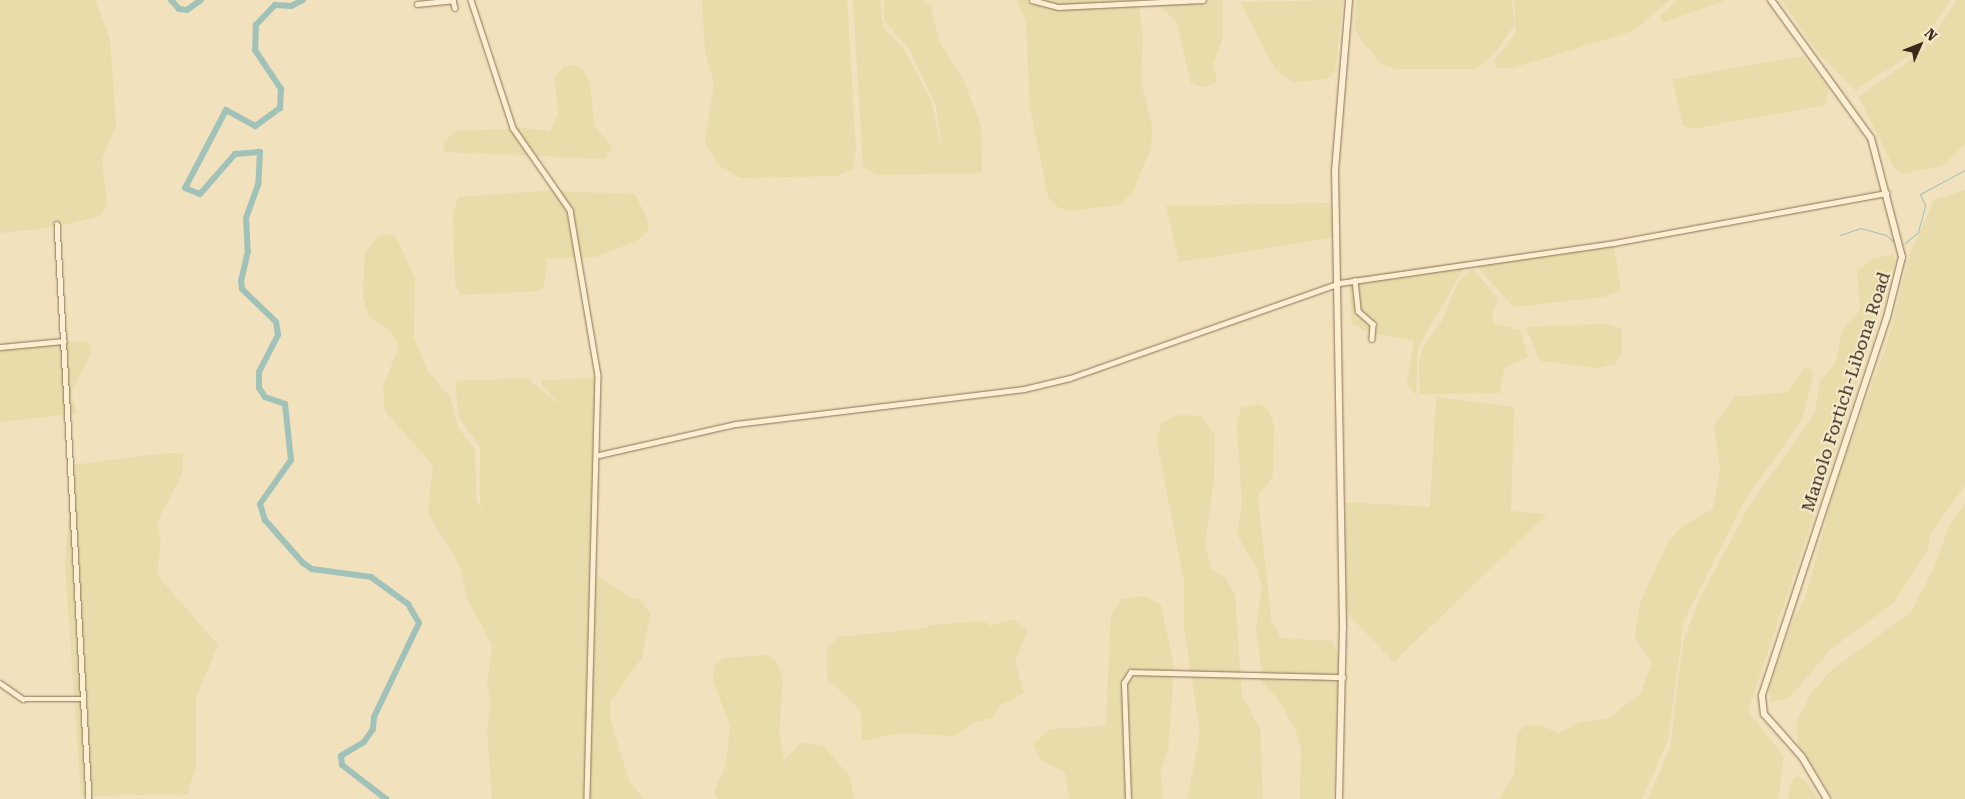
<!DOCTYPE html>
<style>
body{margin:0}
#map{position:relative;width:1965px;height:799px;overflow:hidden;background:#f1e1bd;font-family:"Roboto Serif",serif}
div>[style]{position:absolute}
.farmland>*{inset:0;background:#e7dcaa}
.stream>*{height:1px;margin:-0.5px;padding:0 0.5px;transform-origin:0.5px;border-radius:0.5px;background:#a1c2b8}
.river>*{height:6px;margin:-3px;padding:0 3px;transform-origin:3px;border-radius:3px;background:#a1c2b8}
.roads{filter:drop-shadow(0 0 1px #8b7055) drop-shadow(0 0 1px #8b7055)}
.minor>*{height:4.5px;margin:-2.25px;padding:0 2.25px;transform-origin:2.25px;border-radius:2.25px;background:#fceed1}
.tertiary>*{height:5.5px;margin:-2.75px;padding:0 2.75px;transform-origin:2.75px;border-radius:2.75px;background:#fceed1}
.secondary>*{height:6px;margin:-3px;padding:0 3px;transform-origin:3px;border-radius:3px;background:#fceed1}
span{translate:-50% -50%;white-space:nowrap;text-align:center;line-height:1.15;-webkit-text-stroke:4px #f8ebcd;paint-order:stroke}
.street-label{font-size:18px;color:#38291b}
.north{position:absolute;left:1895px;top:20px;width:50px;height:50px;-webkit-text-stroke:4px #f8ebcd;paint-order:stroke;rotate:46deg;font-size:14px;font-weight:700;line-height:20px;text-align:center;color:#38291b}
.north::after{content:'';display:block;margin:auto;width:18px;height:22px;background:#38291b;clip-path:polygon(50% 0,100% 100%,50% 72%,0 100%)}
</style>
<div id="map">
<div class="farmland">
<i style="clip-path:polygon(0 0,95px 0,110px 40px,116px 125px,102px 159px,107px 206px,99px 216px,57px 227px,0 233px)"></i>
<i style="clip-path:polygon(702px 0,847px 0,856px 151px,852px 170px,835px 176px,740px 178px,717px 164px,705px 141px,714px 83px,705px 51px)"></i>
<i style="clip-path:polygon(853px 0,880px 0,883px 27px,905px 51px,931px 101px,944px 159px,936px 106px,910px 50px,884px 20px,884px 0,922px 0,931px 7px,939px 41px,964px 81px,981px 126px,982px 173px,876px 175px,863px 166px)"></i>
<i style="clip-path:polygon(1017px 0,1138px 0,1143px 35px,1141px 81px,1152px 127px,1151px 148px,1132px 193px,1118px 205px,1070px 211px,1059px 208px,1048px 197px,1030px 108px,1026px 21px)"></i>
<i style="clip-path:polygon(1159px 0,1223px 0,1223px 38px,1213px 64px,1217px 80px,1214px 84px,1202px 87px,1191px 83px,1176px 20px,1161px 8px)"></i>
<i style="clip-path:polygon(1343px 0,1335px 72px,1327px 79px,1293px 82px,1275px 69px,1240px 2px)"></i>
<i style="clip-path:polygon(1356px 0,1511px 0,1515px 24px,1495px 53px,1476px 69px,1396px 69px,1381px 63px,1361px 40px,1355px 28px)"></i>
<i style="clip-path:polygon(1514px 0,1670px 0,1633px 31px,1513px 68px,1497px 68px,1494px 61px,1516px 33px)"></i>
<i style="clip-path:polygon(1677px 0,1725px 0,1662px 23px,1660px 16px)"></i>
<i style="clip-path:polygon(1781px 0,1950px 0,1918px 50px,1855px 90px,1820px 55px)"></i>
<i style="clip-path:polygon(1957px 0,1965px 0,1965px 144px,1942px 166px,1902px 174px,1894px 168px,1859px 97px,1923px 51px)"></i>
<i style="clip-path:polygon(1803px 56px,1829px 89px,1825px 105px,1692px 129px,1683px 125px,1672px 79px)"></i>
<i style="clip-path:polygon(572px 65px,582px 69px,590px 82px,594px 125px,612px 147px,605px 159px,445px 152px,443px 143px,455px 131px,525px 128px,550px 131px,558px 114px,555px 77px,564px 66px)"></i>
<i style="clip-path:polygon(1965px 190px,1965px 485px,1930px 535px,1928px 549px,1893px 603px,1831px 649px,1789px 698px,1771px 702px,1769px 689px,1792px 622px,1805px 599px,1837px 480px,1889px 337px,1910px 254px,1934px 200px)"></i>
<i style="clip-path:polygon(545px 191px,635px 194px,649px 222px,648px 231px,637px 241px,595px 257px,547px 259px,544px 286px,537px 291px,460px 295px,455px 283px,453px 213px,458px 197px)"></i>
<i style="clip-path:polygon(1329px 203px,1337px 237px,1179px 262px,1166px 206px)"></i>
<i style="clip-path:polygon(395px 235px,415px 278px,414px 338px,427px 370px,450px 397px,458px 428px,475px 449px,476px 499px,486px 519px,480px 504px,480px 447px,459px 417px,455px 381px,527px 378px,568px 411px,543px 387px,542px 380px,598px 378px,594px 574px,628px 597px,639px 599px,650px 614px,642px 658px,610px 701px,610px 719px,629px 781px,644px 799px,492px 799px,487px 729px,491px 701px,487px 685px,492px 645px,467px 598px,460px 566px,428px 513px,433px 465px,385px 411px,383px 387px,399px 346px,391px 332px,369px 316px,363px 298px,365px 252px,379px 236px)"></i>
<i style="clip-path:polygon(1613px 243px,1621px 290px,1603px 297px,1513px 307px,1477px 266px)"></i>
<i style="clip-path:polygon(1894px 254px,1895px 266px,1886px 278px,1882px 304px,1837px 447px,1748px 711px,1784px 757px,1778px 799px,1648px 799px,1670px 748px,1683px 642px,1698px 602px,1748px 508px,1815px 413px,1820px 381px,1835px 365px,1842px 331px,1860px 309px,1857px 272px,1872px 259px)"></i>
<i style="clip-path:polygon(1468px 261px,1418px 347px,1416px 395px,1407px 383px,1414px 341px,1368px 332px,1352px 323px,1348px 278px)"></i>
<i style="clip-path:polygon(1472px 269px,1499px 299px,1492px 314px,1494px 324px,1520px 330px,1528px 357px,1504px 368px,1500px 393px,1420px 394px,1419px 362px,1424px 344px,1443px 320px,1458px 282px)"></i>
<i style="clip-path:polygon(1605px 324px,1622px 329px,1622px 354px,1615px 364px,1599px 368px,1540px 361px,1526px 327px)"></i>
<i style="clip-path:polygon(75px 341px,89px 342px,92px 351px,71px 392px,77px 413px,0 422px,0 348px)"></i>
<i style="clip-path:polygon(1804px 368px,1811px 369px,1813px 377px,1802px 419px,1744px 502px,1684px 620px,1668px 739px,1645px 793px,1641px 799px,1499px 799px,1514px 775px,1517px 736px,1524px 726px,1540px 725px,1559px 733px,1580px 722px,1607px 719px,1641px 693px,1652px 663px,1635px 637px,1640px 603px,1669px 540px,1684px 525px,1713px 509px,1720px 470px,1714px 425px,1735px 397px,1789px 392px)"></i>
<i style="clip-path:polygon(1436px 397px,1514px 407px,1511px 511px,1497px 510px,1547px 514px,1394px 662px,1343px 609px,1346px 502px,1430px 507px)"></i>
<i style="clip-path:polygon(1259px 404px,1269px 411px,1274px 425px,1273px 476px,1258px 496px,1271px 620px,1281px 638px,1332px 641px,1340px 657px,1333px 799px,1300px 799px,1301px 749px,1296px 731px,1279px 700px,1256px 676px,1262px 675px,1256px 629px,1262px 587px,1256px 566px,1237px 535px,1242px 505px,1237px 426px,1241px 408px)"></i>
<i style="clip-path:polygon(1177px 415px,1201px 416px,1215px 435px,1214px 480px,1205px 542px,1211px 569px,1225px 577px,1235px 594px,1242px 697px,1260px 728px,1263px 799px,1187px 799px,1200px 734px,1184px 627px,1184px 581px,1157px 442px,1161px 423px)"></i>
<i style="clip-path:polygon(167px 453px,183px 453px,183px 472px,157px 522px,161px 542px,157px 575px,218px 645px,196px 697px,196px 766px,187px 794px,81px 796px,65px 563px,72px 465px)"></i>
<i style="clip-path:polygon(1965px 504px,1965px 799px,1833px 799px,1797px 743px,1797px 721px,1812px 692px,1833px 669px,1911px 612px,1935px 566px,1949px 526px)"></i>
<i style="clip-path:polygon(1145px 596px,1161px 605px,1174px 667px,1168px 749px,1160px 772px,1163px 799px,1069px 799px,1065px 772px,1040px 759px,1033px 744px,1051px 729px,1106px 726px,1111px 614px,1122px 599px)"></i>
<i style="clip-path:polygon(1014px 619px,1027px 631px,1015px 662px,1024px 693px,1001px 705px,992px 718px,972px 723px,954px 736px,898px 733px,862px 741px,861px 710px,827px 679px,827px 648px,839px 637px,927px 628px,928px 625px,984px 621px,990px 626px)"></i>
<i style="clip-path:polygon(766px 655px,776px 661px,783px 678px,779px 732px,784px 761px,801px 743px,822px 745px,850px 776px,854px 799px,717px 799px,714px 792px,726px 765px,730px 726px,713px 680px,714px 666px,724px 658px)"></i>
<i style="clip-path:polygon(1797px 776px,1806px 781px,1818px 799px,1788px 799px,1791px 782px)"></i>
</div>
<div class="stream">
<i style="left:1840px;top:235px;width:21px;rotate:-19deg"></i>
<i style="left:1860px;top:228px;width:27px;rotate:15deg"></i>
<i style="left:1886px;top:235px;width:13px;rotate:42deg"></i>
<i style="left:1905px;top:243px;width:17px;rotate:-40deg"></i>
<i style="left:1918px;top:232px;width:28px;rotate:-75deg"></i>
<i style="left:1925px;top:205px;width:12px;rotate:-114deg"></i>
<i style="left:1920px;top:194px;width:51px;rotate:-28.1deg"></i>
</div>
<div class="river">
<i style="left:171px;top:0;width:12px;rotate:48deg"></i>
<i style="left:179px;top:9px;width:8px;rotate:7deg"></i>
<i style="left:187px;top:10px;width:17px;rotate:-36deg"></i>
<i style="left:303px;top:0;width:13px;rotate:153deg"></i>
<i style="left:291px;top:6px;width:16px;rotate:-176deg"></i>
<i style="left:275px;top:5px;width:28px;rotate:134deg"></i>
<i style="left:256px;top:25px;width:25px;rotate:92deg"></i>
<i style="left:255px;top:50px;width:47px;rotate:56.3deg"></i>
<i style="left:281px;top:89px;width:19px;rotate:93deg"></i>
<i style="left:280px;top:108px;width:31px;rotate:144deg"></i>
<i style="left:255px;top:126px;width:33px;rotate:-151deg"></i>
<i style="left:226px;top:110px;width:88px;rotate:117.7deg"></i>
<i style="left:185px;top:188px;width:16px;rotate:22deg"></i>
<i style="left:200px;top:194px;width:53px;rotate:-48.8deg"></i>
<i style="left:235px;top:154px;width:25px;rotate:-5deg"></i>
<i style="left:260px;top:152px;width:33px;rotate:93deg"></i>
<i style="left:258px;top:185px;width:35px;rotate:110deg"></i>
<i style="left:246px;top:218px;width:33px;rotate:87deg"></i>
<i style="left:248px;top:251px;width:31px;rotate:103deg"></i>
<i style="left:241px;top:281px;width:8px;rotate:83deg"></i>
<i style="left:242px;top:289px;width:47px;rotate:44.1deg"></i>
<i style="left:276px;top:322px;width:13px;rotate:81deg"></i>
<i style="left:278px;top:335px;width:42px;rotate:117.2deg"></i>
<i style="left:259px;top:372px;width:16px;rotate:90deg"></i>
<i style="left:259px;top:388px;width:11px;rotate:56deg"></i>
<i style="left:265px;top:397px;width:21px;rotate:19deg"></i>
<i style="left:285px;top:404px;width:56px;rotate:83.9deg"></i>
<i style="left:291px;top:460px;width:54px;rotate:125.2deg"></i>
<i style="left:260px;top:504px;width:17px;rotate:73deg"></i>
<i style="left:265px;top:520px;width:57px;rotate:48.5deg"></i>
<i style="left:303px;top:563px;width:11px;rotate:34deg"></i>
<i style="left:312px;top:569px;width:60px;rotate:7.7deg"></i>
<i style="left:371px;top:577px;width:46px;rotate:36.1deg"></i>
<i style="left:408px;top:604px;width:22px;rotate:60deg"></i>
<i style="left:419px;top:623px;width:104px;rotate:115.6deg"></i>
<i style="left:374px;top:717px;width:12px;rotate:95deg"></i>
<i style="left:373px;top:729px;width:16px;rotate:125deg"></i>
<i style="left:364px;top:742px;width:27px;rotate:149deg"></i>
<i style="left:341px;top:756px;width:9px;rotate:84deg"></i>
<i style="left:342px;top:765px;width:56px;rotate:37.7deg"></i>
</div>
<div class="roads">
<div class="minor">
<i style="left:453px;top:0;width:8px;rotate:76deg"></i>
<i style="left:471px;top:0;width:135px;rotate:71.8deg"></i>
<i style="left:513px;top:128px;width:100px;rotate:55.2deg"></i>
<i style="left:570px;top:210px;width:167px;rotate:80.4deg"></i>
<i style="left:598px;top:375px;width:424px;rotate:91.5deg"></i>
<i style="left:1032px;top:0;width:27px;rotate:15deg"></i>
<i style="left:1058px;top:7px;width:145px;rotate:-2.8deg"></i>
<i style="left:417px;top:4px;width:36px;rotate:-6deg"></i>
<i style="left:57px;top:224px;width:576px;rotate:86.81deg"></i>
<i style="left:1355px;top:280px;width:31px;rotate:84deg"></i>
<i style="left:1358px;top:311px;width:20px;rotate:41deg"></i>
<i style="left:1373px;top:324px;width:15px;rotate:94deg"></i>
<i style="left:0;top:347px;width:64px;rotate:-5.4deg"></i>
<i style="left:599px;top:455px;width:140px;rotate:-12.8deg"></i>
<i style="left:736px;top:424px;width:290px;rotate:-6.9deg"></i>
<i style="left:1024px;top:389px;width:47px;rotate:-13.4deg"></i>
<i style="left:1070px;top:378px;width:286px;rotate:-19.4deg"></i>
<i style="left:1340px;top:283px;width:277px;rotate:-8.3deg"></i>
<i style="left:1614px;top:243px;width:277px;rotate:-10.4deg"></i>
<i style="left:0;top:683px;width:28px;rotate:35deg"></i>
<i style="left:23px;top:699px;width:61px"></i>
<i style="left:1128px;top:799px;width:116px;rotate:-92deg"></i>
<i style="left:1124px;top:683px;width:13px;rotate:-58deg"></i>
<i style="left:1131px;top:672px;width:212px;rotate:1.4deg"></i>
</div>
<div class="tertiary">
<i style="left:1339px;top:799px;width:171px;rotate:-88.7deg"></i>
<i style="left:1343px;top:628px;width:457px;rotate:-91deg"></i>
<i style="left:1335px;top:171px;width:172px;rotate:-85.3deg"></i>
</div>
<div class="secondary">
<i style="left:1771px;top:0;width:170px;rotate:54.1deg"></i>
<i style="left:1871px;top:138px;width:123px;rotate:75.4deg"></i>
<i style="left:1902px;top:257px;width:62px;rotate:104deg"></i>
<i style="left:1887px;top:317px;width:399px;rotate:108.3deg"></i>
<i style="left:1762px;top:696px;width:18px;rotate:84deg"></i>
<i style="left:1764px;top:714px;width:57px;rotate:48.5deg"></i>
<i style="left:1802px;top:757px;width:49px;rotate:59.2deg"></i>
</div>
</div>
<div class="street-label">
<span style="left:1846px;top:392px;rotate:-72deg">Manolo Fortich-Libona Road</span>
</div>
<div class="north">N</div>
</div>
